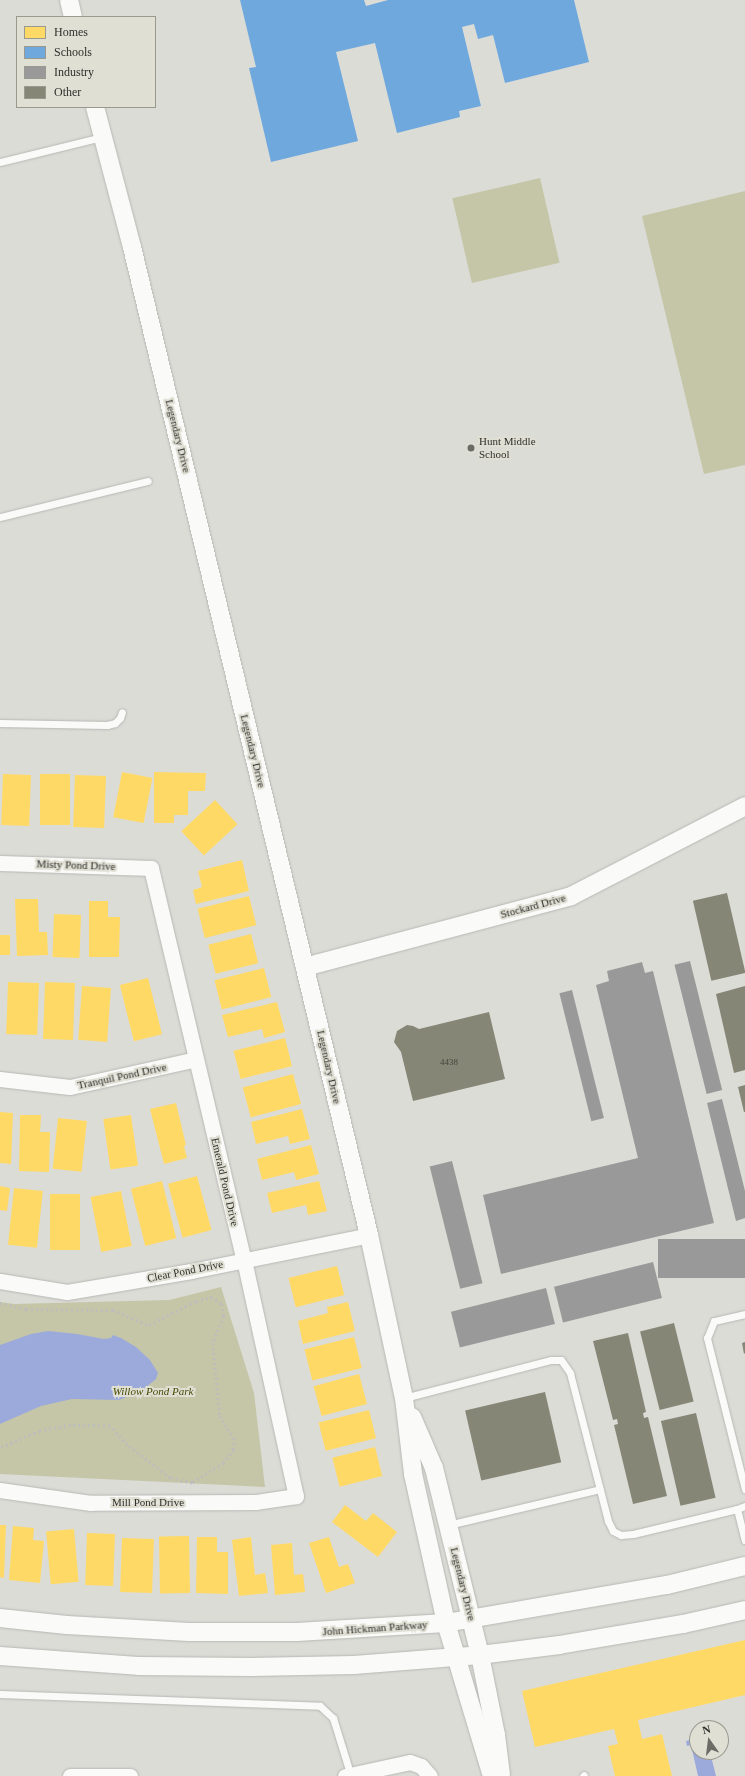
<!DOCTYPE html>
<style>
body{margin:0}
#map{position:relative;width:745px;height:1776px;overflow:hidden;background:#dcdcd7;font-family:Georgia,serif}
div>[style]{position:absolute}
.green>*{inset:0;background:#c5c6a7;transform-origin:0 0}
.water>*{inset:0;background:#9caadb}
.homes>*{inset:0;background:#ffd966;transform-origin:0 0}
.schools>*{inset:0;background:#6fa8dc}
.industry>*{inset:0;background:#999;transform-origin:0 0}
.building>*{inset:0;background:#868676;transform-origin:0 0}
.path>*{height:2.5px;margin-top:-1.25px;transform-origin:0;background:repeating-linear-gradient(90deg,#bdbdba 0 2px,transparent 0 5px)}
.roads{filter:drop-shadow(0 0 1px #b7b7b3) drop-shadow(0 0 1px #b7b7b3)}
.service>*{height:7px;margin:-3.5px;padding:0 3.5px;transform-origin:3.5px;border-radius:3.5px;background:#fafaf9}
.minor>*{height:15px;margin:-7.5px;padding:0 7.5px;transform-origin:7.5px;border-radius:7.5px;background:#fafaf9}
.tertiary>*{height:18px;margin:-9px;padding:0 9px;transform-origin:9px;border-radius:9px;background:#fafaf9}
.dots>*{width:11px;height:11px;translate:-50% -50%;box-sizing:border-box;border:2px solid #dfdfd4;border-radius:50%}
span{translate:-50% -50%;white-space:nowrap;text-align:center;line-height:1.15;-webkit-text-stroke:4px #dfdfd4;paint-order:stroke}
.number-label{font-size:9px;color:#45453e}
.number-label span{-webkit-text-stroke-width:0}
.street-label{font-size:11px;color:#2f2f2b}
.poi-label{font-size:11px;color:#2f2f2b}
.left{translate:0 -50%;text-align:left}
.park-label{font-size:11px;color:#4a4904;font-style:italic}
.legend{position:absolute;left:16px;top:16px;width:140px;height:92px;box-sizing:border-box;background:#dfdfd4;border:1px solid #999990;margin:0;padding:5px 7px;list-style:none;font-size:12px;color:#2f2f2b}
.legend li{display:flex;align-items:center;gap:8px;height:20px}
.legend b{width:20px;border:1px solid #999990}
.north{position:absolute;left:689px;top:1720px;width:40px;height:40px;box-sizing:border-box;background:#dfdfd4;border:1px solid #999990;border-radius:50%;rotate:346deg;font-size:11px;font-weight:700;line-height:16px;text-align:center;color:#2f2f2b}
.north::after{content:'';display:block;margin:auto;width:14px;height:18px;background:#6c6c67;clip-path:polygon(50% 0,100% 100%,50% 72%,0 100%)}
</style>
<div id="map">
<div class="green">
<i style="left:540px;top:178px;width:87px;height:90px;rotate:77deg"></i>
<i style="clip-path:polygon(745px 191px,745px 465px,704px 474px,642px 216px)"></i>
<i style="clip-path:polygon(221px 1287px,254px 1393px,265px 1487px,0 1474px,0 1302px,14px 1304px,169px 1300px)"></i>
</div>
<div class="water">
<i style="clip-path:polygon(48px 1331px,77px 1334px,104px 1339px,111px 1338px,113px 1335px,121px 1338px,136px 1347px,150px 1360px,158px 1373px,156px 1379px,140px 1392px,119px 1400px,72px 1399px,41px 1406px,0 1424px,0 1345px,31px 1334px)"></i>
<i style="clip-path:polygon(697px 1738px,697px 1752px,710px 1752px,716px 1776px,698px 1776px,691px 1745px,687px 1746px,686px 1741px)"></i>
</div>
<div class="homes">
<i style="left:122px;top:772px;width:31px;height:46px;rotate:11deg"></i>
<i style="clip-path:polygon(154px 772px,206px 773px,205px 791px,188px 791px,188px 815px,174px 815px,174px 823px,154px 823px)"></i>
<i style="left:3px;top:774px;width:28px;height:51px;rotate:2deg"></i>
<i style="left:40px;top:774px;width:30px;height:51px"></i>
<i style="left:75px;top:775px;width:31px;height:52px;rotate:2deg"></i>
<i style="left:215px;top:800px;width:33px;height:46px;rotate:47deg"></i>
<i style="clip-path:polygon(242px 860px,249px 891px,196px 904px,193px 890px,202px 887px,198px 871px)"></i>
<i style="left:249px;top:896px;width:30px;height:53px;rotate:76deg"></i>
<i style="clip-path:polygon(15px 899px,38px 899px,39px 932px,47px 932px,48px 955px,17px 956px)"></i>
<i style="clip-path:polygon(89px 901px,108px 901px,108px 917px,120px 917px,119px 957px,89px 957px)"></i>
<i style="left:54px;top:914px;width:27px;height:43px;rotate:2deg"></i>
<i style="left:251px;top:934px;width:30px;height:44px;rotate:76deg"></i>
<i style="left:0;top:935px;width:10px;height:20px"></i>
<i style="left:264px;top:968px;width:30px;height:51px;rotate:76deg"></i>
<i style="left:148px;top:978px;width:58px;height:29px;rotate:76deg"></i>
<i style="left:8px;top:982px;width:31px;height:52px;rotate:2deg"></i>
<i style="left:45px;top:982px;width:30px;height:57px;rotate:2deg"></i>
<i style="left:82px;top:986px;width:29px;height:54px;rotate:4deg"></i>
<i style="clip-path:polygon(277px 1002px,285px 1032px,264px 1038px,262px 1029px,228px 1037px,222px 1015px)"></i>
<i style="left:285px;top:1038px;width:29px;height:53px;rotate:76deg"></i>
<i style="left:293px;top:1074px;width:31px;height:52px;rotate:75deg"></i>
<i style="clip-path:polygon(176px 1103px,186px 1145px,184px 1146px,187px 1158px,164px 1164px,150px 1109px)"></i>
<i style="clip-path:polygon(302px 1109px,310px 1139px,290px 1144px,288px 1136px,256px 1144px,251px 1122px)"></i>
<i style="clip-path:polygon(0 1112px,13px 1113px,11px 1164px,0 1163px)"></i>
<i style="clip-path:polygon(20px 1115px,41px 1115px,40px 1132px,50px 1132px,49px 1172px,19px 1171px)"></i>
<i style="left:131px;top:1115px;width:51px;height:28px;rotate:82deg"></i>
<i style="left:58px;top:1118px;width:29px;height:51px;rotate:6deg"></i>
<i style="clip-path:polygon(311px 1145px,319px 1174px,296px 1180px,294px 1172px,262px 1180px,257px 1159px)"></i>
<i style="left:197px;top:1176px;width:56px;height:30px;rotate:75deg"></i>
<i style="left:162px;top:1181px;width:59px;height:32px;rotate:76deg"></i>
<i style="clip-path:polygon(319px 1181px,327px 1211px,308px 1215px,306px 1205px,272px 1213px,267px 1193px)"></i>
<i style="clip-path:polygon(0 1186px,10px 1188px,7px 1211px,0 1210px)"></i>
<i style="left:14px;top:1188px;width:29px;height:57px;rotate:6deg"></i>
<i style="left:121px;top:1191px;width:56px;height:31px;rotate:79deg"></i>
<i style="left:50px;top:1194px;width:30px;height:56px"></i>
<i style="left:337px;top:1266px;width:30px;height:50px;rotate:76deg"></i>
<i style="clip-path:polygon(348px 1302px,355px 1331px,303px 1344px,298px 1321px,328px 1313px,327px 1307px)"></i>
<i style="left:354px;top:1337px;width:32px;height:51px;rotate:76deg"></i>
<i style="left:359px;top:1374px;width:31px;height:47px;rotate:75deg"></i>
<i style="left:369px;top:1410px;width:29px;height:52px;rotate:76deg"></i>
<i style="left:375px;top:1447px;width:30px;height:44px;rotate:76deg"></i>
<i style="clip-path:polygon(345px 1505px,366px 1521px,373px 1513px,397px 1532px,378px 1557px,332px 1522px)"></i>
<i style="clip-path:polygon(0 1525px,6px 1525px,4px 1578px,0 1577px)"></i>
<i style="clip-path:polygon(13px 1526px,34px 1528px,33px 1540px,44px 1541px,40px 1583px,9px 1580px)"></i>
<i style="left:74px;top:1529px;width:53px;height:28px;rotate:85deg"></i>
<i style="left:87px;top:1533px;width:28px;height:52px;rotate:2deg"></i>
<i style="left:189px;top:1536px;width:57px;height:30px;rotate:89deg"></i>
<i style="clip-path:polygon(197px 1537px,217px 1537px,217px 1552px,228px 1552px,228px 1594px,196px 1593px)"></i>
<i style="clip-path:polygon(251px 1537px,255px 1575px,265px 1573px,268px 1593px,239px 1596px,232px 1540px)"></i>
<i style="clip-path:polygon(329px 1537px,339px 1567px,348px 1564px,355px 1583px,326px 1593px,309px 1543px)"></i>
<i style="left:122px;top:1538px;width:32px;height:54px;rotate:2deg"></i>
<i style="clip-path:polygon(292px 1543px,294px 1575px,303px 1574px,305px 1592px,275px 1595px,271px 1545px)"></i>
<i style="clip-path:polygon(745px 1640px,745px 1695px,638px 1720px,642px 1739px,662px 1734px,672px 1776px,615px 1776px,608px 1746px,618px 1744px,614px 1729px,535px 1747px,522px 1691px)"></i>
</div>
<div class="schools">
<i style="clip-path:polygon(240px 0,364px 0,366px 6px,388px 0,574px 0,589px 62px,505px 83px,493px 35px,478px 39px,474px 24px,462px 27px,481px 106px,459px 111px,460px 117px,397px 133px,375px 43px,336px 52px,358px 141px,271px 162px,249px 68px,256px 67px)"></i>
</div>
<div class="industry">
<i style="left:690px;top:961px;width:133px;height:16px;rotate:76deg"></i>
<i style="clip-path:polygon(642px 962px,645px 973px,653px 971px,714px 1223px,501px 1274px,483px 1195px,638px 1158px,596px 985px,609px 981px,607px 971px)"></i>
<i style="left:572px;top:990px;width:132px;height:13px;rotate:76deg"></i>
<i style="clip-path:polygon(722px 1099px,745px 1191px,745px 1218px,736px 1221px,707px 1103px)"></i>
<i style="left:452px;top:1161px;width:126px;height:23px;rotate:76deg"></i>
<i style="left:745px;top:1239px;width:39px;height:87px;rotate:90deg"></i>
<i style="left:653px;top:1262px;width:37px;height:102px;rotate:76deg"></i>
<i style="left:546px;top:1288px;width:37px;height:98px;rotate:76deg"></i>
</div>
<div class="building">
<i style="left:727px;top:893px;width:82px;height:35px;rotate:77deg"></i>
<i style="clip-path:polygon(745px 986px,745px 1070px,734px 1073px,716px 994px)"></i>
<i style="clip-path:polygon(489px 1012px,505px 1079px,413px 1101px,401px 1052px,394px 1042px,397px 1031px,407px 1025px,413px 1026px,419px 1029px)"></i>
<i style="clip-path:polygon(745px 1085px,745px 1112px,744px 1112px,738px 1087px)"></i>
<i style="left:674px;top:1323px;width:81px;height:35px;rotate:76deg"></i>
<i style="clip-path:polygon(628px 1333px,646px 1412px,643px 1413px,644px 1418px,648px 1417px,667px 1496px,633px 1504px,614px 1425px,618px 1424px,617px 1419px,613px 1420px,593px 1341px)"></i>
<i style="clip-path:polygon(745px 1342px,745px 1353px,744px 1354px,742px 1343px)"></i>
<i style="left:545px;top:1392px;width:72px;height:82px;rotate:77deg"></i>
<i style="left:696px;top:1413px;width:87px;height:36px;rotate:77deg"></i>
</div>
<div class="path">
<i style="left:0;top:1303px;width:27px;rotate:13deg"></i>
<i style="left:26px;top:1309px;width:87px;rotate:0.7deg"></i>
<i style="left:113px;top:1310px;width:39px;rotate:23deg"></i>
<i style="left:149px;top:1325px;width:53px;rotate:-27.1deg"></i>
<i style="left:196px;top:1301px;width:16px;rotate:-15deg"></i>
<i style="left:211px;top:1297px;width:13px;rotate:32deg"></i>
<i style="left:222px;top:1304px;width:12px;rotate:81deg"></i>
<i style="left:224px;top:1316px;width:29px;rotate:112deg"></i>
<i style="left:213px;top:1343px;width:73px;rotate:84.5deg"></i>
<i style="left:220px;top:1416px;width:26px;rotate:58deg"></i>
<i style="left:234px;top:1438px;width:12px;rotate:90deg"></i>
<i style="left:234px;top:1450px;width:16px;rotate:128deg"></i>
<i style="left:224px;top:1463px;width:38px;rotate:148deg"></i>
<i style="left:192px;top:1483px;width:23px;rotate:-167deg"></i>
<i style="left:170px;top:1478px;width:54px;rotate:-142.5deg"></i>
<i style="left:127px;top:1445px;width:25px;rotate:-132deg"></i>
<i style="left:110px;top:1426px;width:39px;rotate:-179deg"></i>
<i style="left:71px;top:1425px;width:32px;rotate:169deg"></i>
<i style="left:40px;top:1431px;width:43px;rotate:157deg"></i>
</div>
<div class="roads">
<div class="service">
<i style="left:0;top:162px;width:105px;rotate:-13.8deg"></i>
<i style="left:0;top:517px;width:152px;rotate:-13.7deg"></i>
<i style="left:0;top:723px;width:107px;rotate:1.1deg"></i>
<i style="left:107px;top:725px;width:8px;rotate:-14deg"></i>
<i style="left:115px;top:723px;width:7px;rotate:-45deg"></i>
<i style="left:120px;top:718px;width:6px;rotate:-72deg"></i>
<i style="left:745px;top:1314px;width:32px;rotate:167deg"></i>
<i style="left:714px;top:1321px;width:18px;rotate:112deg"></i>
<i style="left:707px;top:1338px;width:156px;rotate:75.9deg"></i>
<i style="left:404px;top:1398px;width:152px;rotate:-14.5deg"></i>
<i style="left:551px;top:1360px;width:10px"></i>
<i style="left:561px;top:1360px;width:16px;rotate:55deg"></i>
<i style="left:570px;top:1373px;width:153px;rotate:75.6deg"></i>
<i style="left:608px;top:1521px;width:11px;rotate:63deg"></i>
<i style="left:613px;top:1531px;width:9px;rotate:27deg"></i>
<i style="left:621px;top:1535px;width:12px;rotate:-5deg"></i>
<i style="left:633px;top:1534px;width:107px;rotate:-13.5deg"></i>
<i style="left:737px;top:1509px;width:32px;rotate:76deg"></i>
<i style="left:737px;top:1509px;width:9px;rotate:-21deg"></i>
<i style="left:448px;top:1525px;width:156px;rotate:-13.3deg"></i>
<i style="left:0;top:1694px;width:320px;rotate:2.1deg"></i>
<i style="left:320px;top:1706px;width:18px;rotate:43deg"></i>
<i style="left:333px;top:1718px;width:61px;rotate:72.8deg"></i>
<i style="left:583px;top:1776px;width:1px;rotate:-45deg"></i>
</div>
<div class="minor">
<i style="left:0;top:863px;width:151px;rotate:1.9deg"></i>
<i style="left:151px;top:868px;width:403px;rotate:76.7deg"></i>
<i style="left:244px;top:1260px;width:242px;rotate:77.6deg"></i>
<i style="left:296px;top:1496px;width:40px;rotate:171.5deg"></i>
<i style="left:256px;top:1502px;width:165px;rotate:179.7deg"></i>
<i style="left:91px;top:1503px;width:92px;rotate:-171.9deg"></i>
<i style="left:0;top:1079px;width:70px;rotate:6.5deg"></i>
<i style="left:70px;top:1087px;width:129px;rotate:-12.5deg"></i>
<i style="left:0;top:1281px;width:68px;rotate:9.3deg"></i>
<i style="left:67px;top:1292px;width:126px;rotate:-9.6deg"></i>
<i style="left:191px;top:1271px;width:182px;rotate:-11.4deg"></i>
<i style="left:70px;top:1776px;width:60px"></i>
<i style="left:345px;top:1776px;width:66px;rotate:-12.2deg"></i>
<i style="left:410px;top:1762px;width:12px;rotate:20deg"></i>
<i style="left:421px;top:1766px;width:13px;rotate:48deg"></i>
</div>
<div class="tertiary">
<i style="left:69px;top:0;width:17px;rotate:77deg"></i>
<i style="left:95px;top:107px;width:145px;rotate:75.2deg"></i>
<i style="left:132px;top:247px;width:1016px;rotate:76.51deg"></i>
<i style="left:369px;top:1235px;width:167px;rotate:77.9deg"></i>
<i style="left:404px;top:1398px;width:77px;rotate:83.2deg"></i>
<i style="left:413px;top:1474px;width:153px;rotate:77.5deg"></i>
<i style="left:446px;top:1623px;width:160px;rotate:73.3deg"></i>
<i style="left:305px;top:967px;width:275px;rotate:-14.9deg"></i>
<i style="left:571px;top:896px;width:196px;rotate:-27.3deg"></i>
<i style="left:412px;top:1417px;width:56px;rotate:66.7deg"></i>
<i style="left:434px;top:1468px;width:193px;rotate:76.2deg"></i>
<i style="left:480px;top:1655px;width:82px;rotate:78.7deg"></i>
<i style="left:496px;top:1735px;width:40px;rotate:82.9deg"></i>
<i style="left:0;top:1618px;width:67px;rotate:6deg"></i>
<i style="left:67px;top:1625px;width:122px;rotate:3.3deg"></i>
<i style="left:189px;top:1632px;width:108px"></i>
<i style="left:297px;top:1632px;width:149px;rotate:-3.5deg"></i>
<i style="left:446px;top:1623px;width:224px;rotate:-9.8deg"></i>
<i style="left:667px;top:1585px;width:80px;rotate:-13.7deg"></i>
<i style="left:0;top:1656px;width:138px;rotate:4.1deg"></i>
<i style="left:138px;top:1666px;width:113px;rotate:0.5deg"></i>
<i style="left:251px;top:1667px;width:103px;rotate:-1.1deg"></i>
<i style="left:354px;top:1665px;width:126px;rotate:-4.5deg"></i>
<i style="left:480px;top:1655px;width:80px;rotate:-7.2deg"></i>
<i style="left:559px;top:1645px;width:126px;rotate:-9.6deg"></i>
<i style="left:683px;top:1624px;width:64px;rotate:-12.7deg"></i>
</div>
</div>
<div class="dots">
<i style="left:471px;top:448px;background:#6c6c67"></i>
</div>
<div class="number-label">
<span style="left:449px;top:1062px">4438</span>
</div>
<div class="street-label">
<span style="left:178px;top:436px;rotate:76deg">Legendary Drive</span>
<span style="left:253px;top:751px;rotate:76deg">Legendary Drive</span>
<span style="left:76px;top:865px;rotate:2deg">Misty Pond Drive</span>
<span style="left:533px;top:906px;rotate:-15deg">Stockard Drive</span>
<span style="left:329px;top:1067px;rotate:77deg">Legendary Drive</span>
<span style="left:122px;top:1076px;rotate:-12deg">Tranquil Pond Drive</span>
<span style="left:225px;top:1182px;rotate:77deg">Emerald Pond Drive</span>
<span style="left:185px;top:1271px;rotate:-11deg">Clear Pond Drive</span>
<span style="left:148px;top:1502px">Mill Pond Drive</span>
<span style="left:463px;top:1584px;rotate:76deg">Legendary Drive</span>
<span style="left:375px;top:1628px;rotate:-4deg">John Hickman Parkway</span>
</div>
<div class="poi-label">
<span class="left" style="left:479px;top:448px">Hunt Middle<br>School</span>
</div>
<div class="park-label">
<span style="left:153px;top:1391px">Willow Pond Park</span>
</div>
<ul class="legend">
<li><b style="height:11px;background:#ffd966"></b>Homes</li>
<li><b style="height:11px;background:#6fa8dc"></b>Schools</li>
<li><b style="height:11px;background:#999"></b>Industry</li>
<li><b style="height:11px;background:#868676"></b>Other</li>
</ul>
<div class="north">N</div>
</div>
